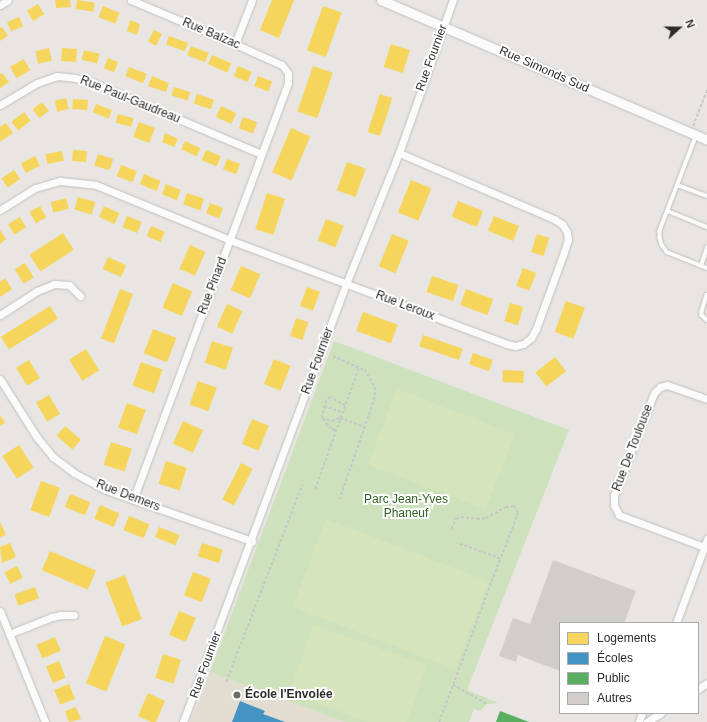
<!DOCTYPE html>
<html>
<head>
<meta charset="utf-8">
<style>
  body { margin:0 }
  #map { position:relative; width:707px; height:722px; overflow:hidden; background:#e8e5e2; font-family:Arial,sans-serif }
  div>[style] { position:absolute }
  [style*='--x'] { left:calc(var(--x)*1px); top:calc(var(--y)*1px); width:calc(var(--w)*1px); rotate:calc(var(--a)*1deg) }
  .education>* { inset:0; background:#e2dcd1 }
  .green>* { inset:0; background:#cde1bd }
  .pitch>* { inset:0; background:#d6e4bb; transform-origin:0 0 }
  .homes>* { inset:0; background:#f6d55c; transform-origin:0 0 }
  .schools>* { inset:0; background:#4393c3 }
  .public>* { inset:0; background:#5aae61 }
  .building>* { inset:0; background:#d0cdcb }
  .path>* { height:1.5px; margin-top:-0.75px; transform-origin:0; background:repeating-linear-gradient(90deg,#c6c6c6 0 3px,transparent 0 5px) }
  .roads { filter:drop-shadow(0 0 1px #c1c0c0) drop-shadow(0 0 1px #c1c0c0) }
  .service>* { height:3.5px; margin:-1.75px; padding:0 1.75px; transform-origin:1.75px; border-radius:1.75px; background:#fcfbfb }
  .minor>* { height:7px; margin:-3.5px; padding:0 3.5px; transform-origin:3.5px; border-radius:3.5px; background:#fcfbfb }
  .tertiary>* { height:9px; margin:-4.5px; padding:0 4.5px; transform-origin:4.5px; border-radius:4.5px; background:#fcfbfb }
  .dots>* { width:11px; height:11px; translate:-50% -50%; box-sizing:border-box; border:2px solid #fff; border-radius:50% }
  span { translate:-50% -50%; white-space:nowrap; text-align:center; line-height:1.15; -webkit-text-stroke:4px #fff; paint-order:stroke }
  .street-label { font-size:12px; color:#2b2b2b }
  .park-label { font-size:12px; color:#306320 }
  .poi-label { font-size:12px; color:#2b2b2b; font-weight:700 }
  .left { translate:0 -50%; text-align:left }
  .legend { position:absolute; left:559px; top:622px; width:140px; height:92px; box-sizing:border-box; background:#fff; border:1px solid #aaa; margin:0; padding:5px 7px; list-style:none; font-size:12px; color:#2b2b2b }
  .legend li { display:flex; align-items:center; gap:8px; height:20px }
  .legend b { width:20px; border:1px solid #aaa }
  .north { position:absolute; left:659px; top:8px; width:40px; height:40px; -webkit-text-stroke:3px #fff; paint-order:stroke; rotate:69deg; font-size:11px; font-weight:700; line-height:16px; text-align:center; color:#2b2b2b }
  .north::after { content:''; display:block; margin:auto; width:14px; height:18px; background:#2b2b2b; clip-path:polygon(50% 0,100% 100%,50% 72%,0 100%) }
</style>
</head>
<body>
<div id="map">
  <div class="education">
    <div style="clip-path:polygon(210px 672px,346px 722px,190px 722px)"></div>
  </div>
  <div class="green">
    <div style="clip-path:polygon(334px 341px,569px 430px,467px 690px,498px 703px,487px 704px,480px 711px,474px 709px,469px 722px,345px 722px,210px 672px)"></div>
  </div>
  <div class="pitch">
    <div style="left:397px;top:389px;width:126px;height:81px;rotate:21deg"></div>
    <div style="left:326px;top:519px;width:174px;height:94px;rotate:21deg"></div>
    <div style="clip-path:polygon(313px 625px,427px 665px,407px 722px,369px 722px,289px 693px)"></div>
  </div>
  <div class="homes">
    <div style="clip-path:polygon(55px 0,70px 0,71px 7px,56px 8px)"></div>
    <div style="left:77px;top:0;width:18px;height:9px;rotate:9deg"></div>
    <div style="clip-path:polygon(272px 0,294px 0,279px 38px,260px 30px)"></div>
    <div style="left:38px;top:4px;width:12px;height:13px;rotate:59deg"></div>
    <div style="left:103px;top:6px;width:18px;height:12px;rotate:22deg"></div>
    <div style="left:323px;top:6px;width:20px;height:47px;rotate:20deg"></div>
    <div style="left:19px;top:17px;width:10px;height:13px;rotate:66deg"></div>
    <div style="clip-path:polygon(130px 20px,140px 24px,137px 35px,127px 31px)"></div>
    <div style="clip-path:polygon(2px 27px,8px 36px,0 41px,0 28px)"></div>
    <div style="left:154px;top:30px;width:9px;height:13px;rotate:27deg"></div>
    <div style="left:169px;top:36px;width:20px;height:9px;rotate:20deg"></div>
    <div style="left:391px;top:44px;width:20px;height:24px;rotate:18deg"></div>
    <div style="left:191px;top:46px;width:19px;height:10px;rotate:21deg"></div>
    <div style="left:49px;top:48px;width:13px;height:14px;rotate:77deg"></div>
    <div style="left:62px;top:48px;width:15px;height:13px;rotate:4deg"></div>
    <div style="left:84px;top:50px;width:16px;height:10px;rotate:14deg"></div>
    <div style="left:212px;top:55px;width:21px;height:10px;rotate:23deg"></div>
    <div style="left:108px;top:58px;width:11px;height:11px;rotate:22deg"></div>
    <div style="left:24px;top:59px;width:13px;height:16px;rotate:61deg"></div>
    <div style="left:238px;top:66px;width:15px;height:11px;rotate:23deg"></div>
    <div style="left:313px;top:66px;width:21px;height:48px;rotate:19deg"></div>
    <div style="left:129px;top:67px;width:19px;height:10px;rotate:21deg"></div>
    <div style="clip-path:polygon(2px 73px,9px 82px,0 88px,0 74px)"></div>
    <div style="clip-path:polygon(152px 76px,169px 83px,166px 92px,148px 86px)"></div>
    <div style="left:258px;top:76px;width:15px;height:11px;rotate:20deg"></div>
    <div style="left:174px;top:87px;width:17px;height:9px;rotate:17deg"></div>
    <div style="left:197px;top:94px;width:18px;height:10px;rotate:19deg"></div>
    <div style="left:380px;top:94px;width:13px;height:40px;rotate:18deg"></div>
    <div style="left:66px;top:98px;width:11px;height:12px;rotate:75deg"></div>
    <div style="left:73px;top:99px;width:15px;height:10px;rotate:4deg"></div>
    <div style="left:42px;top:102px;width:11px;height:12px;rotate:52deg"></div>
    <div style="left:96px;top:104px;width:17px;height:9px;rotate:21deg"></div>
    <div style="left:221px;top:106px;width:17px;height:12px;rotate:25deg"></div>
    <div style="left:24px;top:112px;width:11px;height:16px;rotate:52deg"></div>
    <div style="left:118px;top:114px;width:16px;height:9px;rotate:15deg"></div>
    <div style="left:243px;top:117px;width:15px;height:12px;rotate:20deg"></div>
    <div style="left:139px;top:122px;width:17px;height:16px;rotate:21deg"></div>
    <div style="clip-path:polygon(6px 123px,13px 133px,0 142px,0 127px)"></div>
    <div style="left:291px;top:128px;width:21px;height:48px;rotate:23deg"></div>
    <div style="clip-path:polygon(165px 133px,178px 139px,174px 147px,162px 142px)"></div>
    <div style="left:185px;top:141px;width:17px;height:9px;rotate:25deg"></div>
    <div style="left:73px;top:150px;width:14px;height:11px;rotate:4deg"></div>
    <div style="left:206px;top:150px;width:16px;height:11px;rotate:22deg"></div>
    <div style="left:62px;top:151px;width:10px;height:17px;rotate:79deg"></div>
    <div style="left:98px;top:154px;width:16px;height:12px;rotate:18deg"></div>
    <div style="left:35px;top:156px;width:11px;height:16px;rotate:63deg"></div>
    <div style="left:227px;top:159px;width:14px;height:11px;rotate:21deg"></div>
    <div style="left:347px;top:162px;width:20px;height:30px;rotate:20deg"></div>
    <div style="left:121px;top:165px;width:17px;height:12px;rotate:21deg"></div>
    <div style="left:14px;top:170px;width:11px;height:15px;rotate:56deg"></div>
    <div style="left:144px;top:174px;width:18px;height:11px;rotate:22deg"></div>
    <div style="left:411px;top:180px;width:22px;height:35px;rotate:22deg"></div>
    <div style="left:166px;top:184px;width:16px;height:11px;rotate:22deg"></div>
    <div style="left:187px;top:193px;width:18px;height:12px;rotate:19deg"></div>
    <div style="left:267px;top:193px;width:19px;height:38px;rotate:18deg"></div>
    <div style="left:78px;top:197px;width:18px;height:13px;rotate:16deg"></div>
    <div style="left:66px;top:198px;width:11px;height:16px;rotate:75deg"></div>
    <div style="left:458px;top:201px;width:27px;height:17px;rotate:22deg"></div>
    <div style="left:210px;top:203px;width:14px;height:11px;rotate:21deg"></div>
    <div style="left:40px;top:206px;width:13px;height:12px;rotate:61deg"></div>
    <div style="left:104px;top:206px;width:17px;height:12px;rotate:25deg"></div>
    <div style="left:127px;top:216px;width:16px;height:12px;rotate:22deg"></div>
    <div style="left:494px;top:216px;width:27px;height:16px;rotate:22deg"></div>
    <div style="left:20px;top:217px;width:12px;height:14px;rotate:59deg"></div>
    <div style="left:326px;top:219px;width:19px;height:23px;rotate:21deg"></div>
    <div style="left:151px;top:226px;width:15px;height:11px;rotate:23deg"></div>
    <div style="clip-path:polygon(0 230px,6px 239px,0 244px)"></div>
    <div style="left:63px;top:233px;width:20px;height:40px;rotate:57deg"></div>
    <div style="left:392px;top:234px;width:18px;height:35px;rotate:22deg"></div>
    <div style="left:537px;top:234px;width:13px;height:19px;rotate:18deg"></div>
    <div style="left:190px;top:245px;width:17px;height:26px;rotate:24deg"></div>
    <div style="left:108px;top:257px;width:20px;height:13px;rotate:24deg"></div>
    <div style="left:25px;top:263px;width:17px;height:12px;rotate:59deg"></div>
    <div style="left:241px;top:266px;width:21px;height:26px;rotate:23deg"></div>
    <div style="left:523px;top:268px;width:14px;height:19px;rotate:21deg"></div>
    <div style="left:432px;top:276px;width:28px;height:17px;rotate:19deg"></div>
    <div style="clip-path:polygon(5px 278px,12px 289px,0 297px,0 282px)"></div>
    <div style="left:173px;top:283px;width:21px;height:27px;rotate:23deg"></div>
    <div style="left:307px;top:287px;width:14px;height:20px;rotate:21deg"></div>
    <div style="left:120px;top:289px;width:14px;height:53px;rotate:21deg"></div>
    <div style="left:466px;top:289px;width:29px;height:17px;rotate:20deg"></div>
    <div style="left:566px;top:301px;width:20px;height:33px;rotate:20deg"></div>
    <div style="left:510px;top:303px;width:14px;height:19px;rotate:17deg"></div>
    <div style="left:227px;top:304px;width:17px;height:25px;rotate:24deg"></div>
    <div style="left:50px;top:306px;width:15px;height:58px;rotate:58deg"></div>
    <div style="left:363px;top:312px;width:37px;height:20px;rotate:20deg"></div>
    <div style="left:296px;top:318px;width:13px;height:19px;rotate:18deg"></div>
    <div style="left:153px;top:329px;width:25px;height:26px;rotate:21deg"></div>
    <div style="left:423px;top:335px;width:42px;height:12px;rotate:19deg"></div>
    <div style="left:212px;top:341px;width:22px;height:23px;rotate:18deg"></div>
    <div style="left:86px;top:349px;width:25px;height:20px;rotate:58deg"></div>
    <div style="left:473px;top:353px;width:21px;height:12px;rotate:19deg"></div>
    <div style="left:555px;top:357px;width:18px;height:25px;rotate:52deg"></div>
    <div style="left:274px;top:359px;width:18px;height:27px;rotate:22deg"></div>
    <div style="left:29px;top:360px;width:21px;height:15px;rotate:59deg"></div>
    <div style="left:141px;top:362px;width:23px;height:25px;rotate:20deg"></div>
    <div style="left:503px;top:370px;width:21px;height:12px;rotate:3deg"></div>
    <div style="left:198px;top:381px;width:20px;height:25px;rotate:20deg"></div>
    <div style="left:49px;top:395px;width:22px;height:15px;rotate:60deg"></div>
    <div style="left:127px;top:403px;width:20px;height:26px;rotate:20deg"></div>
    <div style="clip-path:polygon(0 415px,5px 423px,0 426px)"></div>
    <div style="left:252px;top:419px;width:18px;height:27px;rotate:22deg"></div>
    <div style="left:183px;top:421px;width:22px;height:25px;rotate:24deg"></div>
    <div style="left:65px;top:426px;width:21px;height:13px;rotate:41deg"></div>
    <div style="left:111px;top:442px;width:22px;height:24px;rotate:18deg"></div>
    <div style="left:19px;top:445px;width:27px;height:20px;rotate:57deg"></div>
    <div style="left:166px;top:461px;width:22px;height:24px;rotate:18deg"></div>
    <div style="left:241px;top:463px;width:13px;height:41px;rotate:27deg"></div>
    <div style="left:41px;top:481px;width:20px;height:31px;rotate:20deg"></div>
    <div style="left:70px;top:494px;width:22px;height:14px;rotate:22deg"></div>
    <div style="left:100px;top:505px;width:21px;height:15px;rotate:23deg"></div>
    <div style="left:129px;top:516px;width:22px;height:15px;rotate:22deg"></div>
    <div style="clip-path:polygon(0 522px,6px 535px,0 537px)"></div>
    <div style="left:159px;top:527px;width:22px;height:11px;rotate:21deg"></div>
    <div style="clip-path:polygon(10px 543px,16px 557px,2px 563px,0 547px)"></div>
    <div style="left:202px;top:543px;width:22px;height:14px;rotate:18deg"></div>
    <div style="left:50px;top:551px;width:50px;height:21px;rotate:23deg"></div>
    <div style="left:17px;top:566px;width:13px;height:14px;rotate:63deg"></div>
    <div style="left:193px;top:572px;width:19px;height:25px;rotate:21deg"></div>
    <div style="left:125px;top:575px;width:47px;height:21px;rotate:69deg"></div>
    <div style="left:35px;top:587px;width:12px;height:22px;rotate:70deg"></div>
    <div style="left:179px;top:611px;width:18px;height:26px;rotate:22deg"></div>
    <div style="left:105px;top:636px;width:22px;height:51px;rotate:22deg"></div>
    <div style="left:55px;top:637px;width:15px;height:20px;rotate:67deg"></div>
    <div style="left:163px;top:654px;width:19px;height:25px;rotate:18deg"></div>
    <div style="left:59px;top:661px;width:18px;height:14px;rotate:68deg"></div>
    <div style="left:69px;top:684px;width:16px;height:16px;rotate:68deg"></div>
    <div style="clip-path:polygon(148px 693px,165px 701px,156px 722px,151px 722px,138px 716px)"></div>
    <div style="clip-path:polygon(76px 707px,81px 719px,69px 722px,65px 711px)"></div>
  </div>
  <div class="schools">
    <div style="clip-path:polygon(240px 701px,265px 711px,263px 714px,285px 722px,232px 722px)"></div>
  </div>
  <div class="public">
    <div style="clip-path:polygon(500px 711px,529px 722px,496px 722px)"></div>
  </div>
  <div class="building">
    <div style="clip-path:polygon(553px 560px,636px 591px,624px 623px,560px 623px,560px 671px,518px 655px,516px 662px,499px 656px,513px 618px,530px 624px)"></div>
  </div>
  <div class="path">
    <div style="--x:693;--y:126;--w:39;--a:-69"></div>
    <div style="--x:333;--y:356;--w:35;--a:24"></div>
    <div style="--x:365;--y:370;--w:20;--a:60"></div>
    <div style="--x:375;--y:387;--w:11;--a:90"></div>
    <div style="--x:375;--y:398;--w:107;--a:109.1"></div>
    <div style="--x:324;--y:406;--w:18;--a:19"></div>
    <div style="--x:345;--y:406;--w:17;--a:-149"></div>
    <div style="--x:330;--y:397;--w:6;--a:135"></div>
    <div style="--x:326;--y:401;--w:17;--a:103"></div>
    <div style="--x:322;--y:418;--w:10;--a:17"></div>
    <div style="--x:332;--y:421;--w:9;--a:-21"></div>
    <div style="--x:340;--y:418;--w:27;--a:20"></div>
    <div style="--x:323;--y:419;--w:13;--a:48"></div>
    <div style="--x:332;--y:429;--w:4;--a:14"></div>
    <div style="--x:315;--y:489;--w:130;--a:-70.2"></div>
    <div style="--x:451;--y:529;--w:11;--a:-63"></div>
    <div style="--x:456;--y:519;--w:5;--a:-22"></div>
    <div style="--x:461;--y:517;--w:16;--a:7"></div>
    <div style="--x:477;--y:519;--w:9;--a:-6"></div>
    <div style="--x:486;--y:518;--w:23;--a:-29"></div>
    <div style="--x:506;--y:507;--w:8;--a:-7"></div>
    <div style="--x:514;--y:506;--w:8;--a:60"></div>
    <div style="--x:518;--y:513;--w:4;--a:104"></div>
    <div style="--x:517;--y:517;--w:45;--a:110.9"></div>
    <div style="--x:226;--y:682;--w:211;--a:-68.9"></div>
    <div style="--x:453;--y:685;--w:39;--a:29"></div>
    <div style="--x:439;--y:722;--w:174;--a:-69.5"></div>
    <div style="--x:500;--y:559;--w:46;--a:-159.6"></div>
  </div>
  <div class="roads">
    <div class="service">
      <div style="--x:696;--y:137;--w:101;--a:111"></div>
      <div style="--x:660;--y:231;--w:7;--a:90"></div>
      <div style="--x:660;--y:238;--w:7;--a:74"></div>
      <div style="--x:662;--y:245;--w:9;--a:54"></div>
      <div style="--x:667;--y:252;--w:43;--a:21.8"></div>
      <div style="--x:677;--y:185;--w:32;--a:20"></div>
      <div style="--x:668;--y:211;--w:42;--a:22.3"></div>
      <div style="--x:701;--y:266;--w:19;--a:-72"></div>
      <div style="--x:707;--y:295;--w:17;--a:107"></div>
      <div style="--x:702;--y:311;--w:4;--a:90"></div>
      <div style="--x:702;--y:315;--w:7;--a:45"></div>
    </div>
    <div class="minor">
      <div style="--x:131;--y:0;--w:113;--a:22.9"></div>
      <div style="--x:235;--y:44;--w:51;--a:24.1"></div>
      <div style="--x:282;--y:65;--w:10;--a:53"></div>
      <div style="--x:288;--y:73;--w:10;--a:90"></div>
      <div style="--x:288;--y:83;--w:444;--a:110.4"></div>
      <div style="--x:0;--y:5;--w:9;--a:-32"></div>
      <div style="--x:235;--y:44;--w:47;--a:-68.9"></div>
      <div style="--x:0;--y:105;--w:43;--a:-30.7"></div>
      <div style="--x:37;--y:83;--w:21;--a:-19"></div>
      <div style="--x:57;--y:76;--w:18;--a:6"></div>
      <div style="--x:75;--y:78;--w:20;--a:15"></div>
      <div style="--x:94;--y:83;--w:181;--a:23"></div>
      <div style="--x:0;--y:210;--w:41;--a:-32.2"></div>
      <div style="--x:35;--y:188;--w:26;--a:-16"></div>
      <div style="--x:60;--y:181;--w:36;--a:6"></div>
      <div style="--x:96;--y:185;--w:145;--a:22.3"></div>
      <div style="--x:230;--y:240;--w:296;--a:20.6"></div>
      <div style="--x:507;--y:344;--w:8;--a:14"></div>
      <div style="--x:515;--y:346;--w:8;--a:-14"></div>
      <div style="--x:523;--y:344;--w:10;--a:-37"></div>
      <div style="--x:531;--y:338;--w:10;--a:-61"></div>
      <div style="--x:536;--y:329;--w:82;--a:-70"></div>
      <div style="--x:564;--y:252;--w:13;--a:-72"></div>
      <div style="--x:568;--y:240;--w:8;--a:-97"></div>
      <div style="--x:567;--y:232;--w:9;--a:-122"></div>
      <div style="--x:562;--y:224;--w:9;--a:-148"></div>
      <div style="--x:554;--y:219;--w:168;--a:-156.9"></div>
      <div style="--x:0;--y:315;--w:44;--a:-33"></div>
      <div style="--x:37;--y:291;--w:18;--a:-22"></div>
      <div style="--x:54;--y:284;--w:15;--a:4"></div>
      <div style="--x:69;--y:285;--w:16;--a:45"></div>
      <div style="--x:0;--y:379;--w:67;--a:57.7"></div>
      <div style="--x:36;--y:436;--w:27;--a:51"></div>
      <div style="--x:53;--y:457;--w:26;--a:37"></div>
      <div style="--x:74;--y:473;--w:36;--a:28"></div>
      <div style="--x:106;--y:490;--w:155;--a:19.3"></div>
      <div style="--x:707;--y:399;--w:42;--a:-160.7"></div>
      <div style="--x:667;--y:385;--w:7;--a:164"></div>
      <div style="--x:660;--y:387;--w:8;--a:135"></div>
      <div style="--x:654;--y:393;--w:110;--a:111.4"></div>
      <div style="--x:614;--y:495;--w:10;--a:90"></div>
      <div style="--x:614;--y:505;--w:11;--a:63"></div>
      <div style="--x:619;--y:515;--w:94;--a:20.6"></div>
      <div style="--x:0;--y:611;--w:120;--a:67.9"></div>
      <div style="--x:676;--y:623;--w:90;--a:-69.7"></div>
      <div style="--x:9;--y:634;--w:46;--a:-21.6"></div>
      <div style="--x:52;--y:617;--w:9;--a:-13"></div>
      <div style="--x:61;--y:615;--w:13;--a:0"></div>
      <div style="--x:698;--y:689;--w:11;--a:-34"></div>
      <div style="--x:183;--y:722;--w:467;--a:-69.6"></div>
      <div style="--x:346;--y:284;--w:141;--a:-68"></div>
      <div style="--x:399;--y:153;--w:162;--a:-70.6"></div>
      <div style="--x:639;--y:722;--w:9;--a:-72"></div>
      <div style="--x:647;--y:722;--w:17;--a:-33"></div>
    </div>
    <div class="tertiary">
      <div style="--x:381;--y:0;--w:355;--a:23.2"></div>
    </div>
  </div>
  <div class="dots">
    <div style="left:237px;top:695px;background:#6d6c6b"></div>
  </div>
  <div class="street-label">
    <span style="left:211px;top:34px;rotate:23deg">Rue Balzac</span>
    <span style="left:432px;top:58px;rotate:-70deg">Rue Fournier</span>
    <span style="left:544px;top:70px;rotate:24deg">Rue Simonds Sud</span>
    <span style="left:130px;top:100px;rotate:22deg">Rue Paul-Gaudreau</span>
    <span style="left:213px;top:286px;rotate:-69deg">Rue Pinard</span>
    <span style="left:405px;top:306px;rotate:21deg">Rue Leroux</span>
    <span style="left:318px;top:361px;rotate:-70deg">Rue Fournier</span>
    <span style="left:633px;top:448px;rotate:-69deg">Rue De Toulouse</span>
    <span style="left:128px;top:496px;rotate:21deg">Rue Demers</span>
    <span style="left:206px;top:665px;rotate:-70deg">Rue Fournier</span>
  </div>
  <div class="park-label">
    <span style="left:406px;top:507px">Parc Jean-Yves<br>Phaneuf</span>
  </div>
  <div class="poi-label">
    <span class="left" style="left:245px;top:695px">École l'Envolée</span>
  </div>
  <ul class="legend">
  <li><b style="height:11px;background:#f6d55c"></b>Logements</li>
  <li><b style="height:11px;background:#4393c3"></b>Écoles</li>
  <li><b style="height:11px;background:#5aae61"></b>Public</li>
  <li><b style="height:11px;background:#d0cdcb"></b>Autres</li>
  </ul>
  <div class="north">N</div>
</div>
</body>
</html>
